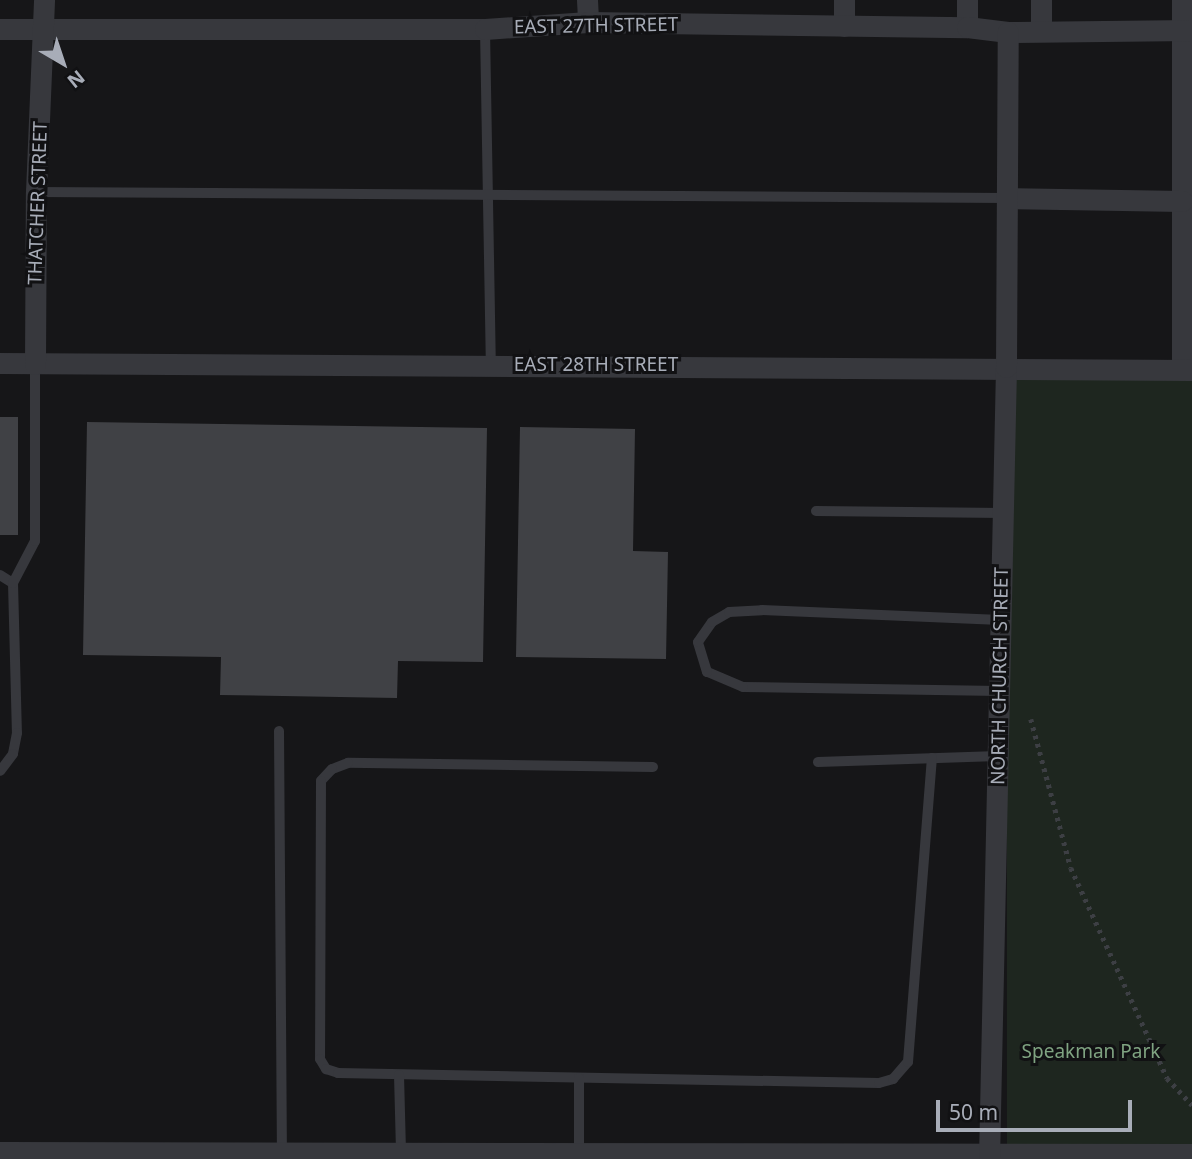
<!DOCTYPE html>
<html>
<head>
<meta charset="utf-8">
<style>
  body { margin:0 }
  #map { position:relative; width:1192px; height:1159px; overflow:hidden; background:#161618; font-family:"Noto Sans",sans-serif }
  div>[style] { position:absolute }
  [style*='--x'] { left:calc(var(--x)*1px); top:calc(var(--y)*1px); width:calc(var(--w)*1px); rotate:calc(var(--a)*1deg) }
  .green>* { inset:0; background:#1e261f; transform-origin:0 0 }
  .building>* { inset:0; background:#404145; transform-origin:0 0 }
  .path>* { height:4.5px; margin-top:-2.25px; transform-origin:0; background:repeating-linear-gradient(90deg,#3d3f44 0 3.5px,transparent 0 8.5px) }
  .service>* { height:10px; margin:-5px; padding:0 5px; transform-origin:5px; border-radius:5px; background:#37383d }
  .minor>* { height:21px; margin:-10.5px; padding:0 10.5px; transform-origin:10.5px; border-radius:10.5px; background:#37383d }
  span { translate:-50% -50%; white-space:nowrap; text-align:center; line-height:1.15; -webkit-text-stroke:6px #111113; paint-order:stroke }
  .street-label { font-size:19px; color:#a8adb8 }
  .park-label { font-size:19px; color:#7fa381 }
  .north { position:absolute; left:28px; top:28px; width:70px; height:70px; -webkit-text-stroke:5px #111113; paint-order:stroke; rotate:141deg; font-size:19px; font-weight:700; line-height:28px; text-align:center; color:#a8adb8 }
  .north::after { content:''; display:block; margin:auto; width:24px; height:32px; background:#a8adb8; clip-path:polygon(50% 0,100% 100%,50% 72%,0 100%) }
  .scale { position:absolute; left:936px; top:1100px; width:196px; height:32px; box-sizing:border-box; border:4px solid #a8adb8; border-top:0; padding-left:9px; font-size:21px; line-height:24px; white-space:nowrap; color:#a8adb8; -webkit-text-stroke:5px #111113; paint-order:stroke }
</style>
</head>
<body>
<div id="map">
  <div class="green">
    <div style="left:1007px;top:367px;width:185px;height:786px"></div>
  </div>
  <div class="building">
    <div style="left:0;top:417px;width:18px;height:118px"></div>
    <div style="clip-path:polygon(87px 422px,487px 428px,483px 662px,398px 661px,397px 698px,220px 695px,221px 657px,83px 655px)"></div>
    <div style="clip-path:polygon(520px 427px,635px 429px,633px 551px,668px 552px,666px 659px,516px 657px)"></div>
  </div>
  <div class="path">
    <div style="--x:1031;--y:719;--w:154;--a:75"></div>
    <div style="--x:1071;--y:868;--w:231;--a:65.4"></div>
    <div style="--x:1167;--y:1078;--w:37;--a:47"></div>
  </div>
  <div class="service">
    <div style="--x:485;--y:29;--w:336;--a:89"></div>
    <div style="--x:36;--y:192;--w:971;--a:0.35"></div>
    <div style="--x:816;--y:511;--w:187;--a:0.6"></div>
    <div style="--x:0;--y:575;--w:15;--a:32"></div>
    <div style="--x:13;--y:583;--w:150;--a:88.5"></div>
    <div style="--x:17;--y:733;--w:21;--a:101"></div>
    <div style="--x:13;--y:754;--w:21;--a:127"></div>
    <div style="--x:13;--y:583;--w:47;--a:-62.4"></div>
    <div style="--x:35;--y:541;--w:177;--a:-90"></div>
    <div style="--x:999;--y:691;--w:256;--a:-179.1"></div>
    <div style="--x:743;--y:687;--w:39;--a:-157"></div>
    <div style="--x:707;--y:672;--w:31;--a:-107"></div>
    <div style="--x:698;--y:642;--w:24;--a:-55"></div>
    <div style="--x:712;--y:622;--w:20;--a:-30"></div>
    <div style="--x:729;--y:612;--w:33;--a:-3"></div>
    <div style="--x:762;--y:610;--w:239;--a:2.4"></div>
    <div style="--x:279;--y:731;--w:421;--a:89.6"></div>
    <div style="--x:818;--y:762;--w:180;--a:-1.9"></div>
    <div style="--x:653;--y:767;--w:305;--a:-179.2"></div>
    <div style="--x:348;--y:763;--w:17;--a:159"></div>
    <div style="--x:332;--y:769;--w:16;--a:133"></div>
    <div style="--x:321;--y:781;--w:278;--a:90.2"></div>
    <div style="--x:320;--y:1059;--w:12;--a:59"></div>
    <div style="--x:326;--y:1069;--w:13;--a:18"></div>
    <div style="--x:338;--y:1073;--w:541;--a:1.06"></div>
    <div style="--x:879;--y:1083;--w:15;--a:-16"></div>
    <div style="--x:893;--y:1079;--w:23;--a:-49"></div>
    <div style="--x:908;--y:1062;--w:305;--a:-85.5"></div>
    <div style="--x:399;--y:1075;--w:77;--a:88.5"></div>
    <div style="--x:579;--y:1152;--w:74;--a:-90"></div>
  </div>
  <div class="minor">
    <div style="--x:587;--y:0;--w:22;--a:87"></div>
    <div style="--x:844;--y:0;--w:26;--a:90"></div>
    <div style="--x:967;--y:0;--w:27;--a:90"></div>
    <div style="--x:1041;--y:0;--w:31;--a:90"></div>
    <div style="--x:1182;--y:0;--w:370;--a:90"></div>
    <div style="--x:0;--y:29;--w:485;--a:0"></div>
    <div style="--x:485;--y:29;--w:103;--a:-3.9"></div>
    <div style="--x:588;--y:22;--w:379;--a:0.8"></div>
    <div style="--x:967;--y:27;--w:41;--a:7"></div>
    <div style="--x:1008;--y:32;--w:184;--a:-0.6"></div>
    <div style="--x:1007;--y:198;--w:175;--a:1"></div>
    <div style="--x:0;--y:363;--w:1192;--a:0.34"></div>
    <div style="--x:35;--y:364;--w:172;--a:-89.7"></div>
    <div style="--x:36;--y:192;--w:192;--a:-87.6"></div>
    <div style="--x:0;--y:1152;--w:1192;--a:0.1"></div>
    <div style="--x:989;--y:1159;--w:792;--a:-88.77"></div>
    <div style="--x:1006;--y:367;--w:335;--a:-89.7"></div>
  </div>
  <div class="street-label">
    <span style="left:596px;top:26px;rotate:-1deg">EAST 27TH STREET</span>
    <span style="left:38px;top:203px;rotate:-88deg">THATCHER STREET</span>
    <span style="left:596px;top:365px">EAST 28TH STREET</span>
    <span style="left:1000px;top:676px;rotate:-89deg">NORTH CHURCH STREET</span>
  </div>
  <div class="park-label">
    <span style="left:1091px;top:1052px">Speakman Park</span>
  </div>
  <div class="north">N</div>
  <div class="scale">50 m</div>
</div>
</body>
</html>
